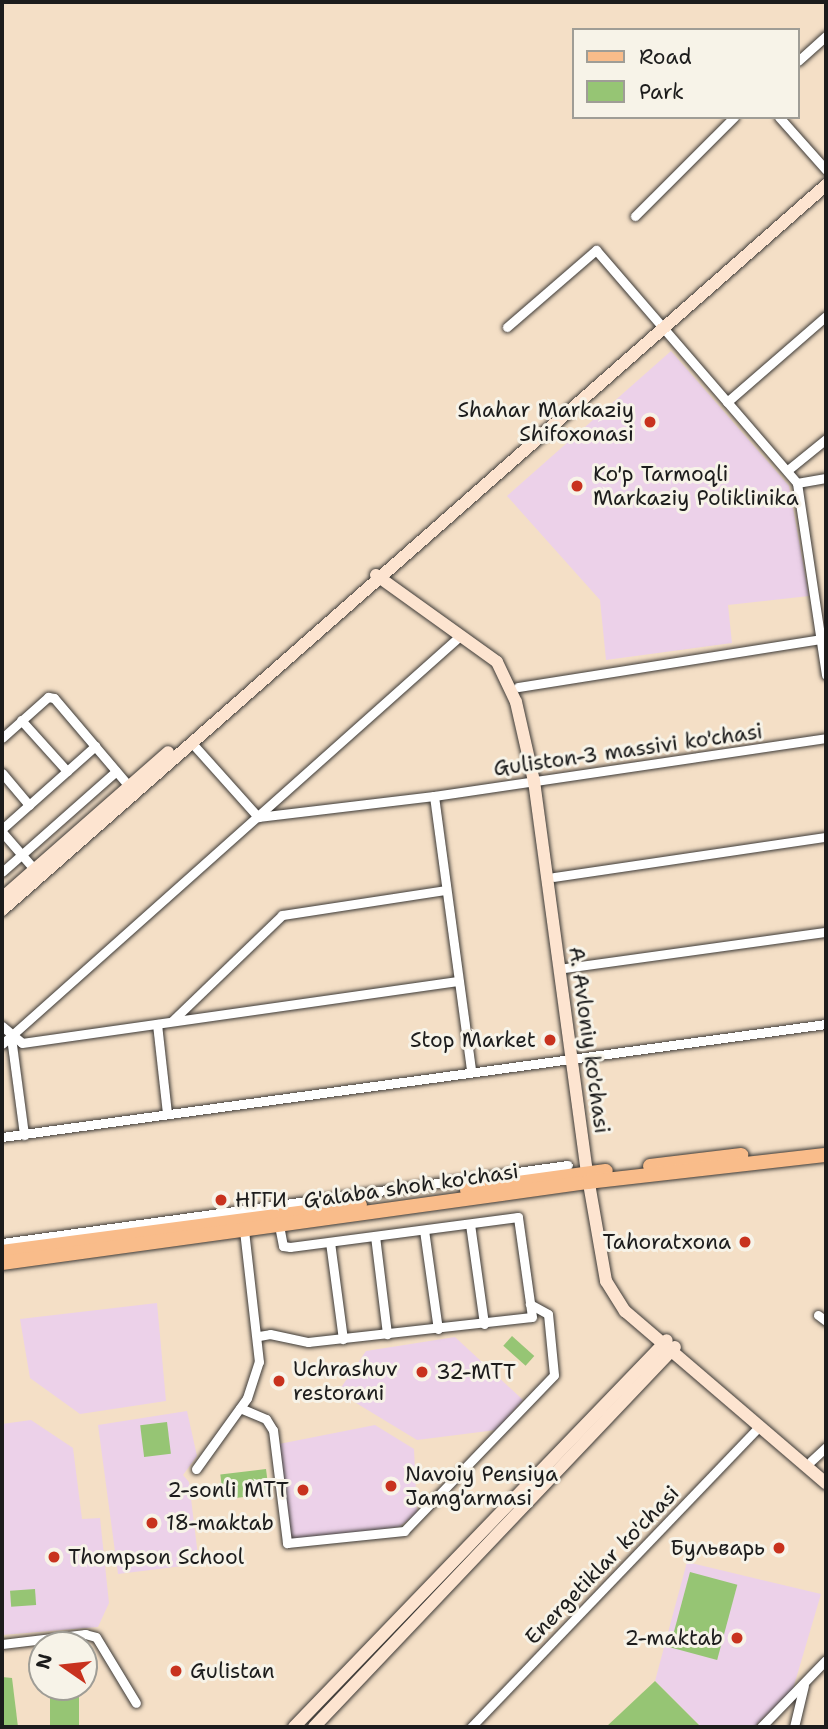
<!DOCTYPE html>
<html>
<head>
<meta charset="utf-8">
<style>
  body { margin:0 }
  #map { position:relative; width:828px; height:1729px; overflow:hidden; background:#f4dfc6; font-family:"Shantell Sans",sans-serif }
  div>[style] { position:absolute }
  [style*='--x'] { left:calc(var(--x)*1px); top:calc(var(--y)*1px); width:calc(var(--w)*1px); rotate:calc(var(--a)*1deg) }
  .built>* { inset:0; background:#ecd1e9 }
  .green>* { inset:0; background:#96c574; transform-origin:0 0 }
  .roads { filter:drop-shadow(0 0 2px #3c3936) drop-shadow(0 0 2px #3c3936) }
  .street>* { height:9px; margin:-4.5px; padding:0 4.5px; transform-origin:4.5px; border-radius:4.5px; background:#fff }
  .secondary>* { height:12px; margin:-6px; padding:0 6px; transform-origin:6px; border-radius:6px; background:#fde4d0 }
  .primary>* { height:14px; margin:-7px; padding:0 7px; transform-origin:7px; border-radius:7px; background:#f9bc8a }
  .dots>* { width:19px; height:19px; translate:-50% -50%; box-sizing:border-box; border:4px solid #f7f3e8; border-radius:50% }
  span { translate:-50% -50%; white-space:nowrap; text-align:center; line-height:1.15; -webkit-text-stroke:6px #f7f3e8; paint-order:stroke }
  .poi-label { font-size:21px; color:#1c1c1c }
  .right { translate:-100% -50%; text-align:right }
  .left { translate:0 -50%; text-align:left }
  .street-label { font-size:21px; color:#1c1c1c }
  .frame { position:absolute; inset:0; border:4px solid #1c1c1c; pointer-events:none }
  .legend { position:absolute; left:572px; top:28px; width:228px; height:91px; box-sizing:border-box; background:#f7f3e8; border:2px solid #9f9d96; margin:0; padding:9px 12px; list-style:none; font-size:21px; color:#1c1c1c }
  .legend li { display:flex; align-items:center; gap:14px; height:35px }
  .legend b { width:35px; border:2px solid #9f9d96 }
  .north { position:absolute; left:28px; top:1631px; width:70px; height:70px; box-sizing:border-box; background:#f7f3e8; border:2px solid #9f9d96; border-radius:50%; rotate:284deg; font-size:19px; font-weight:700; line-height:28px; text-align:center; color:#1c1c1c }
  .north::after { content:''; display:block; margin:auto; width:24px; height:32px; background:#c8321e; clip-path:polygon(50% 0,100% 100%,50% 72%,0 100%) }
</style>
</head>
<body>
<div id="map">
  <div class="built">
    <div style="clip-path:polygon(671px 351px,789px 486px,809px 596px,728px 605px,732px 643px,606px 660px,600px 600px,507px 496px)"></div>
    <div style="clip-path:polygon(157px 1303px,166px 1401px,80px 1414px,30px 1378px,20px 1319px)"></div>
    <div style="clip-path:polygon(455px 1337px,523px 1400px,496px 1430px,417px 1440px,338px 1392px,366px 1351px)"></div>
    <div style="clip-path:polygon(187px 1411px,197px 1456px,183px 1475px,189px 1482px,199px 1564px,118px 1574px,98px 1425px)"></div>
    <div style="clip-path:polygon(31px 1420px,73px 1448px,82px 1519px,100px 1518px,109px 1603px,98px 1627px,2px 1635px,2px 1424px)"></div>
    <div style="clip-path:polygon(375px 1425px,414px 1449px,417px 1513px,399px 1527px,292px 1540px,279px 1444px)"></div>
    <div style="clip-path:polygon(687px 1562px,821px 1594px,793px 1689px,754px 1727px,701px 1727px,655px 1681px)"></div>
  </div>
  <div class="green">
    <div style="left:512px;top:1336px;width:30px;height:13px;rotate:42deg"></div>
    <div style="left:167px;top:1422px;width:32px;height:27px;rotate:83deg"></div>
    <div style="left:266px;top:1469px;width:25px;height:46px;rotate:83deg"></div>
    <div style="left:690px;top:1572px;width:49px;height:78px;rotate:15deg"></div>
    <div style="left:35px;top:1589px;width:16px;height:25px;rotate:86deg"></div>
    <div style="clip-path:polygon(2px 1677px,12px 1678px,18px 1727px,2px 1727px)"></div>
    <div style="clip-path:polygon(655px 1681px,701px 1727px,606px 1727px)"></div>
    <div style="left:50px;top:1687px;width:29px;height:40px"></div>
  </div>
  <div class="roads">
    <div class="street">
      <div style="--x:798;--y:61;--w:38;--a:-42"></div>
      <div style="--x:779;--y:117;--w:71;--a:48.4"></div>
      <div style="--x:635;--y:216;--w:140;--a:-45"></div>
      <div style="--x:507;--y:327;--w:118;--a:-40.9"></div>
      <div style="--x:596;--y:250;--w:308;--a:49.2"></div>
      <div style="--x:797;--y:483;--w:194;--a:81.4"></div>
      <div style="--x:727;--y:402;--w:131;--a:-41"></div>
      <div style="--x:789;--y:469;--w:48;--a:-39"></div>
      <div style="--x:797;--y:483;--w:29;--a:-10"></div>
      <div style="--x:518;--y:687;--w:308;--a:-9"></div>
      <div style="--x:21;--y:720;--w:69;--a:48"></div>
      <div style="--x:2;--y:738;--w:62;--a:-41.7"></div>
      <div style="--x:48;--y:697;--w:6;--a:9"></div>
      <div style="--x:54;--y:698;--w:116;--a:49.6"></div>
      <div style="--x:191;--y:742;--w:101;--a:48.2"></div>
      <div style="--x:258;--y:817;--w:177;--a:-6.8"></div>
      <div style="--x:434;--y:796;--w:396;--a:-8.4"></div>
      <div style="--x:2;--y:773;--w:42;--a:49.8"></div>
      <div style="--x:434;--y:796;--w:277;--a:82.3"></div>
      <div style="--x:2;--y:829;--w:125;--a:-41.7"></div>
      <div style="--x:2;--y:832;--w:49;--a:49.1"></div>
      <div style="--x:2;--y:872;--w:152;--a:-41.5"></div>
      <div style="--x:554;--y:877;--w:275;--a:-8.4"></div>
      <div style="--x:565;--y:968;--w:263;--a:-7.9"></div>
      <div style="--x:173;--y:1020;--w:151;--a:-43.9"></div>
      <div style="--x:282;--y:915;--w:165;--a:-8.7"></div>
      <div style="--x:157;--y:1024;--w:90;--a:83.6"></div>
      <div style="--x:2;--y:1026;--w:26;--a:40"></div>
      <div style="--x:22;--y:1043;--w:440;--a:-8.1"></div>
      <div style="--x:11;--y:1037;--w:99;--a:82.4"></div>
      <div style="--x:2;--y:1044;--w:615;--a:-41.7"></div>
      <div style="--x:2;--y:1137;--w:832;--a:-7.81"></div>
      <div style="--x:470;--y:1224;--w:101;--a:82"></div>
      <div style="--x:424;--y:1230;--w:100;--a:82"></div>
      <div style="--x:375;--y:1236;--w:99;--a:83"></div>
      <div style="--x:330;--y:1242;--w:98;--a:82.4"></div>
      <div style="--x:2;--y:1243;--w:571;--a:-7.85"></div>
      <div style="--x:818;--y:1315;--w:10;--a:37"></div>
      <div style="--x:259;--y:1336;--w:11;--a:-10"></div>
      <div style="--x:270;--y:1334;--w:39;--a:12"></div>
      <div style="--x:308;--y:1342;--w:225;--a:-6.4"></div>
      <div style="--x:532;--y:1317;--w:101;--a:-98"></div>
      <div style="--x:518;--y:1217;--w:230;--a:172.5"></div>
      <div style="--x:290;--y:1247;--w:7;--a:-172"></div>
      <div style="--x:283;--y:1246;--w:20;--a:-101"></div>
      <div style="--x:240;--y:1408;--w:28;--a:23"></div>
      <div style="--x:266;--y:1419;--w:13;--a:58"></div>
      <div style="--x:273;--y:1430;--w:114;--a:82.9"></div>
      <div style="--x:287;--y:1543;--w:118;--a:-5.9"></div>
      <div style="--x:404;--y:1531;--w:216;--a:-46.1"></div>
      <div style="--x:554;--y:1375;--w:61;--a:-95.6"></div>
      <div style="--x:548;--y:1314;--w:21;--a:-151"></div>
      <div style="--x:811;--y:1461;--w:21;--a:-43"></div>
      <div style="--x:196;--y:1469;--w:87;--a:-54.3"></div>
      <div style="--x:247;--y:1398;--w:38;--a:-72"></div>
      <div style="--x:259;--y:1362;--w:133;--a:-96.5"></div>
      <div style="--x:2;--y:1644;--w:84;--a:-6.9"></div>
      <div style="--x:85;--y:1634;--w:11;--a:15"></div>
      <div style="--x:96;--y:1637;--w:77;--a:58.8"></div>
      <div style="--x:471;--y:1727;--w:416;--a:-46.2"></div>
      <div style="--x:761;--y:1727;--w:93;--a:-45.9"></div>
      <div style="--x:794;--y:1727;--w:43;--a:-76.6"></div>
    </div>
    <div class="secondary">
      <div style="--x:376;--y:575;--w:149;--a:35.7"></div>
      <div style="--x:497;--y:662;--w:44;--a:64.6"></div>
      <div style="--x:516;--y:702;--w:81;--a:77.2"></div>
      <div style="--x:534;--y:781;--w:395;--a:82.3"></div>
      <div style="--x:587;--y:1172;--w:111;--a:80.1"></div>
      <div style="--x:606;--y:1281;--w:36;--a:58"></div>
      <div style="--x:625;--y:1311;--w:265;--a:40.6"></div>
      <div style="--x:2;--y:898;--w:221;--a:-41.3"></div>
      <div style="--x:2;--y:910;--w:1098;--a:-41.34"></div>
      <div style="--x:294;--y:1727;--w:537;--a:-46.06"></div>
      <div style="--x:314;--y:1727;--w:524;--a:-46.47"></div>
    </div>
    <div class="primary">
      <div style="--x:650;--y:1166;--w:92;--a:-6.9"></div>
      <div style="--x:467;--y:1190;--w:140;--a:-7.8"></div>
      <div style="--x:2;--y:1252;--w:361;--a:-7.5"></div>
      <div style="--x:2;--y:1263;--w:592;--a:-7.87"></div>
      <div style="--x:588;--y:1182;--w:240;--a:-6.5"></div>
    </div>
  </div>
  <div class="dots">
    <div style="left:650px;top:422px;background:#c8321e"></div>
    <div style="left:577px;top:486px;background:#c8321e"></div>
    <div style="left:550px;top:1040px;background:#c8321e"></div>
    <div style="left:221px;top:1200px;background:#c8321e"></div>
    <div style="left:745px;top:1242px;background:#c8321e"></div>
    <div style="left:422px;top:1372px;background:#c8321e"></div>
    <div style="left:279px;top:1381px;background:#c8321e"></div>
    <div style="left:391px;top:1486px;background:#c8321e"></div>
    <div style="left:303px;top:1490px;background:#c8321e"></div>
    <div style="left:152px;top:1523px;background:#c8321e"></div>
    <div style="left:779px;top:1548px;background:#c8321e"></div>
    <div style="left:54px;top:1557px;background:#c8321e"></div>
    <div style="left:737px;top:1638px;background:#c8321e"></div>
    <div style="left:176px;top:1671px;background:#c8321e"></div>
  </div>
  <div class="poi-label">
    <span class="right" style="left:634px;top:422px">Shahar Markaziy<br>Shifoxonasi</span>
    <span class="left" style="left:593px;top:486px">Ko'p Tarmoqli<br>Markaziy Poliklinika</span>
    <span class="right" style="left:536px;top:1040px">Stop Market</span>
    <span class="left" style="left:235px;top:1200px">НГГИ</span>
    <span class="right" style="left:731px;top:1242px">Tahoratxona</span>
    <span class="left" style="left:293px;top:1381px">Uchrashuv<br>restorani</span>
    <span class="left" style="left:436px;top:1372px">32-MTT</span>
    <span class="left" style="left:405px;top:1486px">Navoiy Pensiya<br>Jamg'armasi</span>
    <span class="right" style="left:289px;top:1490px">2-sonli MTT</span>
    <span class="left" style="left:166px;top:1523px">18-maktab</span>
    <span class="right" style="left:765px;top:1548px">Бульварь</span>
    <span class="left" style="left:68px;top:1557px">Thompson School</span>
    <span class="right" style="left:723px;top:1638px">2-maktab</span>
    <span class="left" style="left:190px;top:1671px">Gulistan</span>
  </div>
  <div class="street-label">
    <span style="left:628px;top:750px;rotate:-8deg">Guliston-3 massivi ko'chasi</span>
    <span style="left:589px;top:1040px;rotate:82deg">A. Avloniy ko'chasi</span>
    <span style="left:411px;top:1186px;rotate:-8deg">G'alaba shoh ko'chasi</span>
    <span style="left:602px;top:1565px;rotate:-46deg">Energetiklar ko'chasi</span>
  </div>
  <div class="frame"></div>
  <ul class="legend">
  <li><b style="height:9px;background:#f9bc8a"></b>Road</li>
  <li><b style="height:19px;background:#96c574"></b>Park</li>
  </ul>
  <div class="north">N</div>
</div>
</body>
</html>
